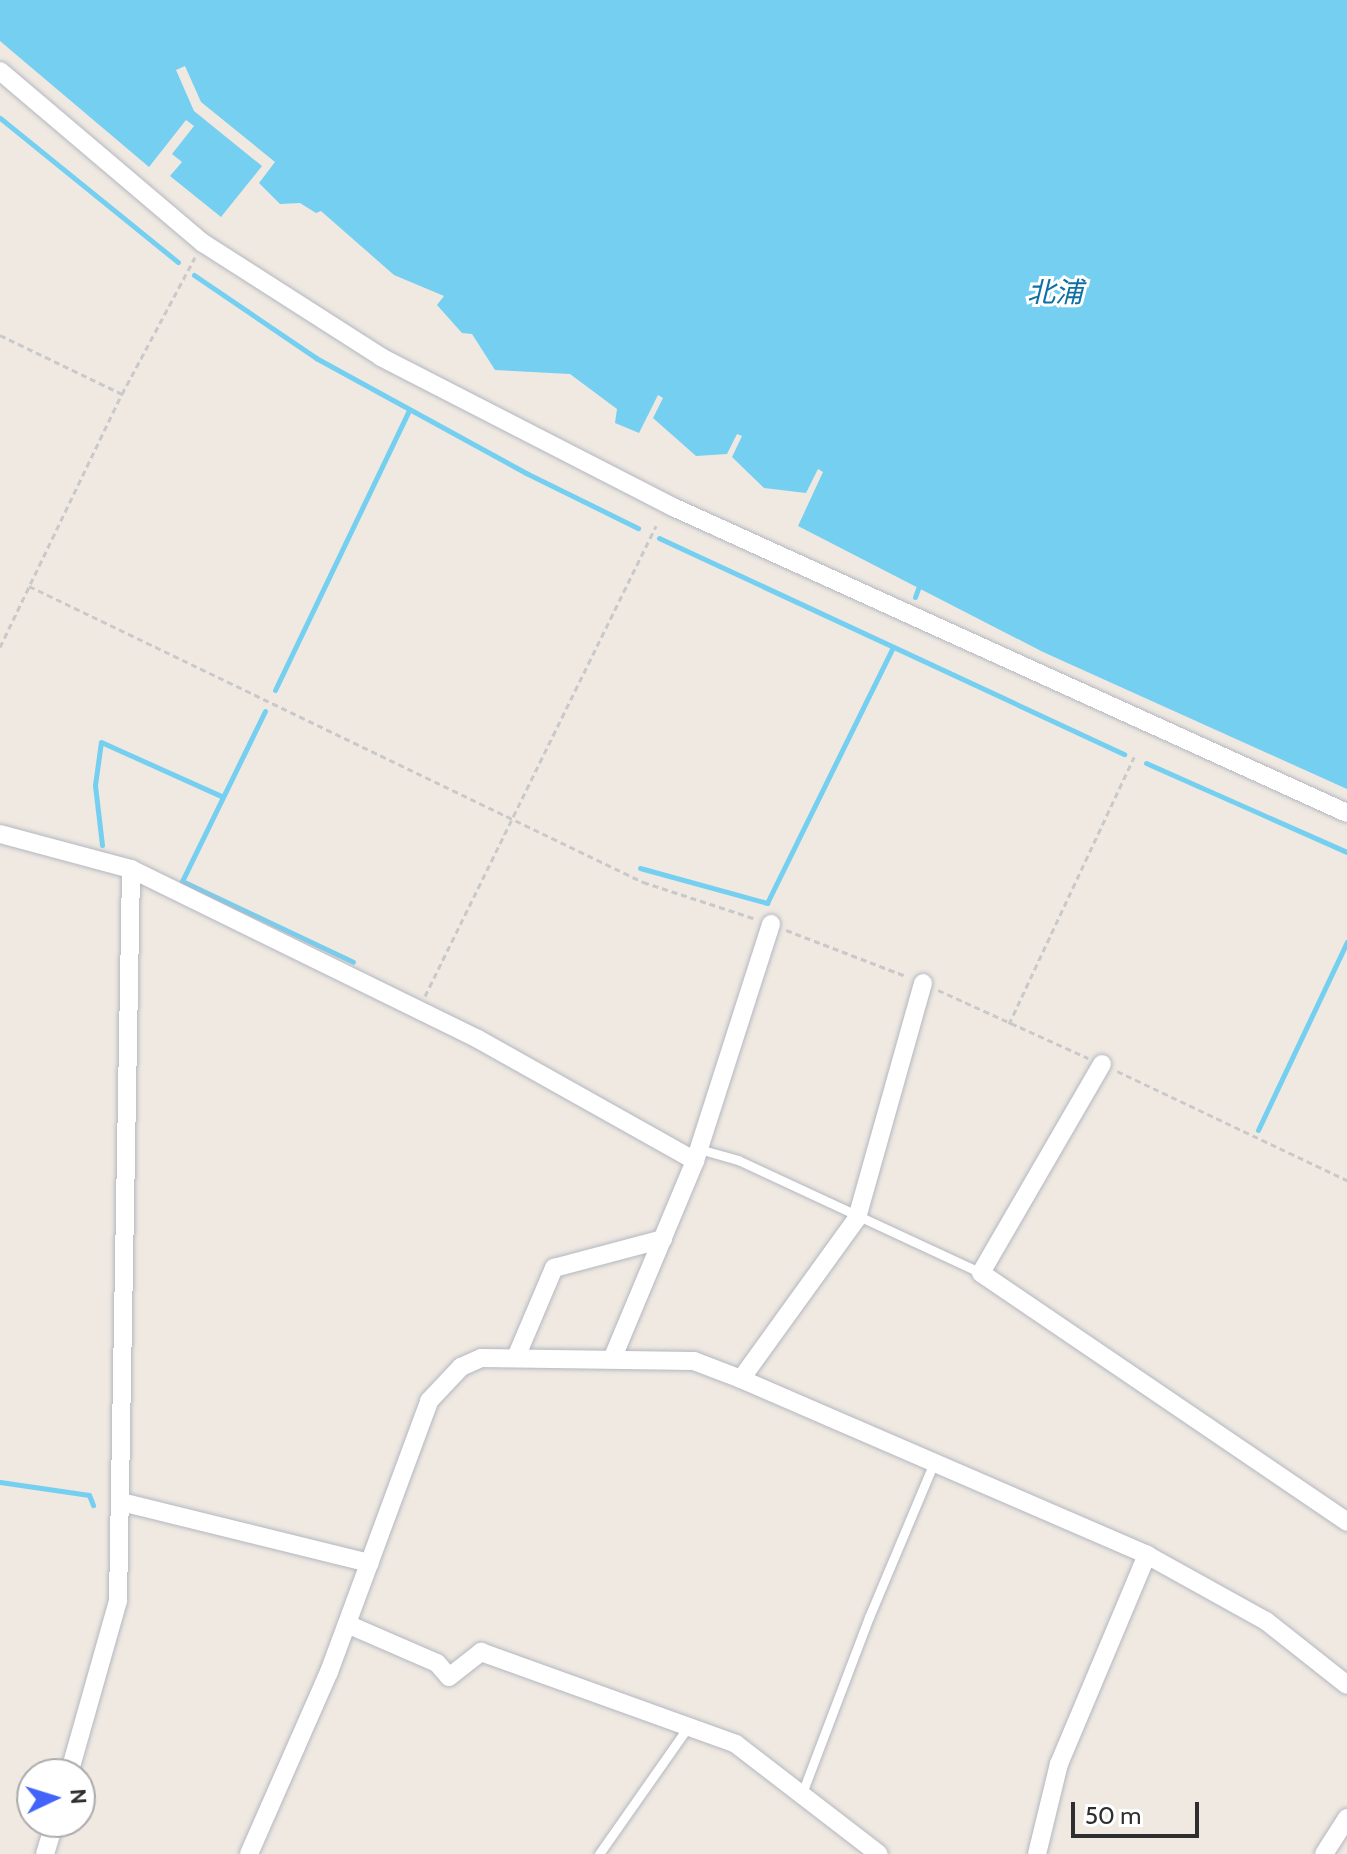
<!DOCTYPE html>
<html>
<head>
<meta charset="utf-8">
<style>
  body { margin:0 }
  #map { position:relative; width:1347px; height:1854px; overflow:hidden; background:#efe9e1; font-family:Cabin,"Noto Sans JP",sans-serif }
  div>[style] { position:absolute }
  [style*='--x'] { left:calc(var(--x)*1px); top:calc(var(--y)*1px); width:calc(var(--w)*1px); rotate:calc(var(--a)*1deg) }
  .water>* { inset:0; background:#75cff0 }
  .stream>* { height:5px; margin:-2.5px; padding:0 2.5px; transform-origin:2.5px; border-radius:2.5px; background:#75cff0 }
  .path>* { height:3px; margin-top:-1.5px; transform-origin:0; background:repeating-linear-gradient(90deg,#c9c9c9 0 6px,transparent 0 10px) }
  .roads { filter:drop-shadow(0 0 2px #b4b7c1) drop-shadow(0 0 2px #b4b7c1) }
  .service>* { height:9px; margin:-4.5px; padding:0 4.5px; transform-origin:4.5px; border-radius:4.5px; background:#fff }
  .minor>* { height:18px; margin:-9px; padding:0 9px; transform-origin:9px; border-radius:9px; background:#fff }
  span { translate:-50% -50%; white-space:nowrap; text-align:center; line-height:1.15; -webkit-text-stroke:6px #fff; paint-order:stroke }
  .water-label { font-size:28px; color:#0d6fa3; font-style:italic }
  .north { position:absolute; left:16px; top:1758px; width:80px; height:80px; box-sizing:border-box; background:#fff; border:2px solid #ababab; border-radius:50%; rotate:86deg; font-size:22px; font-weight:700; line-height:32px; text-align:center; color:#2e2e2e }
  .north::after { content:''; display:block; margin:auto; width:28px; height:36px; background:#4264fb; clip-path:polygon(50% 0,100% 100%,50% 72%,0 100%) }
  .scale { position:absolute; left:1071px; top:1802px; width:128px; height:36px; box-sizing:border-box; border:4px solid #2e2e2e; border-top:0; padding-left:10px; font-size:24px; line-height:28px; white-space:nowrap; color:#2e2e2e; -webkit-text-stroke:6px #fff; paint-order:stroke }
</style>
</head>
<body>
<div id="map">
  <div class="water">
    <div style="clip-path:polygon(0 0,1347px 0,1347px 789px,1043px 652px,798px 526px,823px 472px,818px 469px,806px 493px,764px 488px,732px 457px,742px 436px,737px 434px,727px 454px,696px 456px,653px 418px,663px 398px,658px 395px,639px 433px,615px 423px,617px 409px,570px 374px,495px 370px,472px 334px,462px 333px,437px 305px,444px 296px,394px 275px,321px 211px,316px 213px,300px 203px,280px 204px,259px 183px,275px 162px,201px 102px,185px 66px,176px 70px,194px 111px,262px 166px,221px 217px,170px 176px,182px 162px,172px 154px,194px 126px,186px 120px,149px 167px,0 41px)"></div>
  </div>
  <div class="stream">
    <div style="--x:0;--y:118;--w:229;--a:39"></div>
    <div style="--x:194;--y:275;--w:148;--a:34.2"></div>
    <div style="--x:316;--y:358;--w:239;--a:28.7"></div>
    <div style="--x:526;--y:473;--w:125;--a:26.2"></div>
    <div style="--x:659;--y:538;--w:513;--a:24.92"></div>
    <div style="--x:915;--y:597;--w:15;--a:-70"></div>
    <div style="--x:275;--y:690;--w:310;--a:-64.4"></div>
    <div style="--x:265;--y:711;--w:189;--a:116"></div>
    <div style="--x:182;--y:881;--w:189;--a:25.3"></div>
    <div style="--x:1146;--y:763;--w:220;--a:23.9"></div>
    <div style="--x:102;--y:845;--w:60;--a:-96.7"></div>
    <div style="--x:95;--y:785;--w:43;--a:-82.1"></div>
    <div style="--x:101;--y:742;--w:132;--a:24.2"></div>
    <div style="--x:640;--y:868;--w:132;--a:15.4"></div>
    <div style="--x:767;--y:903;--w:285;--a:-63.8"></div>
    <div style="--x:1258;--y:1130;--w:208;--a:-64.7"></div>
    <div style="--x:0;--y:1482;--w:90;--a:8.3"></div>
    <div style="--x:89;--y:1495;--w:11;--a:68"></div>
  </div>
  <div class="path">
    <div style="--x:0;--y:335;--w:136;--a:25.8"></div>
    <div style="--x:29;--y:586;--w:682;--a:25.74"></div>
    <div style="--x:643;--y:882;--w:119;--a:18.1"></div>
    <div style="--x:0;--y:647;--w:281;--a:-64.3"></div>
    <div style="--x:122;--y:394;--w:155;--a:-61.9"></div>
    <div style="--x:786;--y:930;--w:129;--a:21"></div>
    <div style="--x:938;--y:990;--w:165;--a:24.4"></div>
    <div style="--x:425;--y:996;--w:524;--a:-63.83"></div>
    <div style="--x:1009;--y:1024;--w:295;--a:-64.9"></div>
    <div style="--x:1117;--y:1071;--w:255;--a:25.4"></div>
  </div>
  <div class="roads">
    <div class="service">
      <div style="--x:699;--y:1149;--w:41;--a:15.8"></div>
      <div style="--x:738;--y:1160;--w:268;--a:24.9"></div>
      <div style="--x:801;--y:1796;--w:191;--a:-69.2"></div>
      <div style="--x:869;--y:1617;--w:165;--a:-67.2"></div>
      <div style="--x:599;--y:1854;--w:155;--a:-55"></div>
    </div>
    <div class="minor">
      <div style="--x:0;--y:71;--w:266;--a:40.3"></div>
      <div style="--x:203;--y:243;--w:211;--a:32.6"></div>
      <div style="--x:381;--y:357;--w:328;--a:27.2"></div>
      <div style="--x:673;--y:507;--w:740;--a:24.42"></div>
      <div style="--x:0;--y:834;--w:136;--a:15"></div>
      <div style="--x:131;--y:869;--w:386;--a:26.1"></div>
      <div style="--x:478;--y:1039;--w:249;--a:29.3"></div>
      <div style="--x:1102;--y:1064;--w:241;--a:120.1"></div>
      <div style="--x:981;--y:1273;--w:443;--a:34.2"></div>
      <div style="--x:517;--y:1355;--w:95;--a:-67"></div>
      <div style="--x:554;--y:1268;--w:113;--a:-14.9"></div>
      <div style="--x:613;--y:1357;--w:212;--a:-67.3"></div>
      <div style="--x:695;--y:1161;--w:249;--a:-72.2"></div>
      <div style="--x:741;--y:1379;--w:198;--a:-54.2"></div>
      <div style="--x:857;--y:1218;--w:244;--a:-74.3"></div>
      <div style="--x:121;--y:1502;--w:256;--a:13.8"></div>
      <div style="--x:347;--y:1624;--w:98;--a:23.4"></div>
      <div style="--x:437;--y:1663;--w:18;--a:49"></div>
      <div style="--x:449;--y:1677;--w:41;--a:-38"></div>
      <div style="--x:481;--y:1652;--w:271;--a:19.8"></div>
      <div style="--x:736;--y:1744;--w:180;--a:37.6"></div>
      <div style="--x:69;--y:1774;--w:180;--a:-74.2"></div>
      <div style="--x:118;--y:1601;--w:732;--a:-88.98"></div>
      <div style="--x:45;--y:1854;--w:34;--a:-73"></div>
      <div style="--x:249;--y:1854;--w:199;--a:-66.3"></div>
      <div style="--x:329;--y:1672;--w:289;--a:-69.7"></div>
      <div style="--x:429;--y:1401;--w:47;--a:-46.7"></div>
      <div style="--x:461;--y:1367;--w:22;--a:-24"></div>
      <div style="--x:481;--y:1358;--w:213;--a:0.8"></div>
      <div style="--x:694;--y:1361;--w:50;--a:21"></div>
      <div style="--x:741;--y:1379;--w:443;--a:23.4"></div>
      <div style="--x:1147;--y:1555;--w:136;--a:29"></div>
      <div style="--x:1266;--y:1621;--w:103;--a:38.3"></div>
      <div style="--x:1037;--y:1854;--w:93;--a:-76.3"></div>
      <div style="--x:1059;--y:1764;--w:227;--a:-67.2"></div>
      <div style="--x:1324;--y:1854;--w:43;--a:-57.4"></div>
    </div>
  </div>
  <div class="water-label">
    <span style="left:1055px;top:292px">北浦</span>
  </div>
  <div class="north">N</div>
  <div class="scale">50 m</div>
</div>
</body>
</html>
